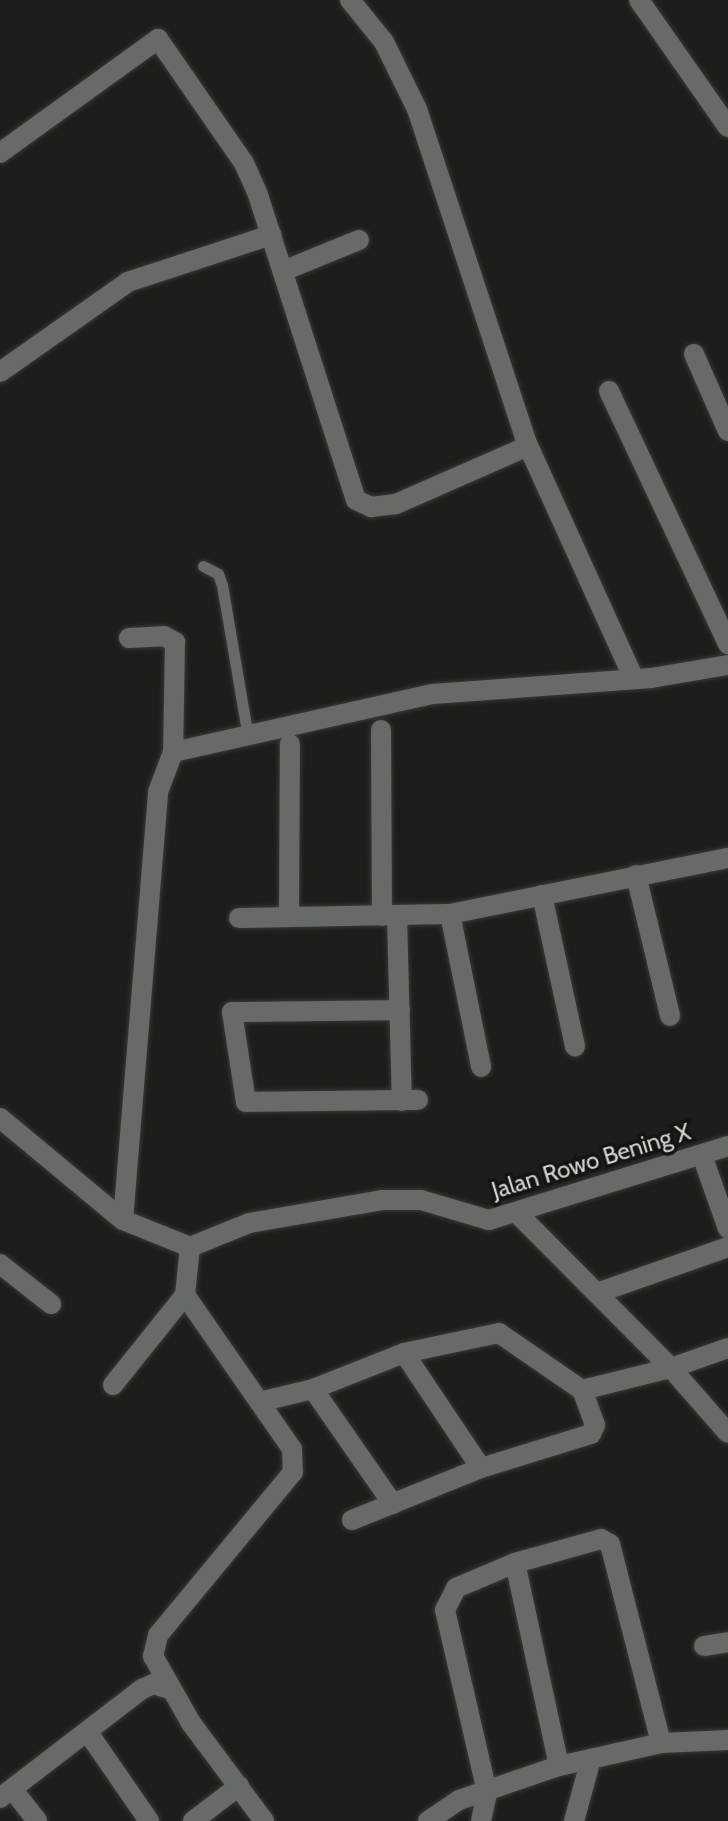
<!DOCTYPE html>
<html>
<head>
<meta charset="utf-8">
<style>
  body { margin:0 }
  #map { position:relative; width:728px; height:1821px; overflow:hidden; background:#1b1f19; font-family:Cabin,sans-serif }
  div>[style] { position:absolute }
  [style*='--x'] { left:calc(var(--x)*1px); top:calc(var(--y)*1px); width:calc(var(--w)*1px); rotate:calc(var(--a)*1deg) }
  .roads { filter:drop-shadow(0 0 2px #373a36) drop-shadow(0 0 2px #373a36) }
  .service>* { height:11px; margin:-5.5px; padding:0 5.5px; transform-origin:5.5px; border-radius:5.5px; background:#666c65 }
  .minor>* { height:20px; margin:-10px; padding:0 10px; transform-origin:10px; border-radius:10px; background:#666c65 }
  span { translate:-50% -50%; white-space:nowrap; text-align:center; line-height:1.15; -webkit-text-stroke:7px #121610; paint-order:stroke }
  .street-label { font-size:24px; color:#d2d6d1 }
</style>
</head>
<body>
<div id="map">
  <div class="roads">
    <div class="service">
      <div style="--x:203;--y:566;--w:17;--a:28"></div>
      <div style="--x:218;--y:574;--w:12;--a:70"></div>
      <div style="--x:222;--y:585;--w:149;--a:80.3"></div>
    </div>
    <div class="minor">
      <div style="--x:350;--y:0;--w:54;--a:51"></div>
      <div style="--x:384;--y:42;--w:75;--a:63.8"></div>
      <div style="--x:417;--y:109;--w:349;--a:71.8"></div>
      <div style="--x:526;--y:441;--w:261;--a:65.6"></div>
      <div style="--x:639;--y:0;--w:155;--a:55"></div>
      <div style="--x:0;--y:153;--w:195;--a:-35.8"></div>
      <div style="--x:158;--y:39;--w:151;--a:55.3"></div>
      <div style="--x:244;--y:163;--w:35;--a:66"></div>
      <div style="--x:258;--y:195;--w:320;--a:72.2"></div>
      <div style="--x:356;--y:500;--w:17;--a:25"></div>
      <div style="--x:371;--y:507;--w:25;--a:-7"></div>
      <div style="--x:396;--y:504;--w:144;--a:-23.7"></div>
      <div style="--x:283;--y:271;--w:82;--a:-22.2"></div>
      <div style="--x:694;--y:354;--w:84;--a:66.2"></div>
      <div style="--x:0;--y:372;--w:156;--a:-35.1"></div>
      <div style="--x:128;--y:282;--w:151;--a:-18.2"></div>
      <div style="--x:609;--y:391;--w:280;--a:64.8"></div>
      <div style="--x:129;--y:638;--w:35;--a:-3"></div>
      <div style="--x:164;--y:636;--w:13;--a:29"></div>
      <div style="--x:175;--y:642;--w:110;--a:91"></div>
      <div style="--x:381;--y:730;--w:186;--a:89.7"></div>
      <div style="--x:636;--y:875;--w:145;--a:76.4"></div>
      <div style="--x:542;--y:895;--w:155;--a:77.7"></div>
      <div style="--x:450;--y:914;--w:156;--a:78.5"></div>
      <div style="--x:397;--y:916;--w:185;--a:88.5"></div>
      <div style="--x:289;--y:917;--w:173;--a:-89.7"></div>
      <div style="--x:239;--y:918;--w:211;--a:-1.1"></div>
      <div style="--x:450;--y:914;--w:284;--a:-11.4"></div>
      <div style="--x:400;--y:1010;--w:168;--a:179.3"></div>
      <div style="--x:232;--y:1012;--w:91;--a:81.2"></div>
      <div style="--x:246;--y:1102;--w:172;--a:-0.7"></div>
      <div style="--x:0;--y:1118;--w:160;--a:39.7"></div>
      <div style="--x:123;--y:1220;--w:72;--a:21.9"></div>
      <div style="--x:702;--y:1155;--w:78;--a:70.6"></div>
      <div style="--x:517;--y:1213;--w:218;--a:45.2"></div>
      <div style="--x:671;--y:1368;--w:86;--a:48.8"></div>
      <div style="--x:123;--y:1220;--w:429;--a:-85.3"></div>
      <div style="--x:158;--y:792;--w:43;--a:-69.4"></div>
      <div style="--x:173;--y:752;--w:266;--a:-12.6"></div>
      <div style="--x:433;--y:694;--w:219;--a:-4.2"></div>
      <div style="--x:651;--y:678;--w:78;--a:-9.6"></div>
      <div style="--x:190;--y:1247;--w:64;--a:-22.1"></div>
      <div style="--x:249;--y:1223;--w:135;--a:-9.8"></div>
      <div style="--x:382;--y:1200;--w:39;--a:0"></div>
      <div style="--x:421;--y:1200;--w:71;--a:16.4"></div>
      <div style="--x:489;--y:1220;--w:250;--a:-17.2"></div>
      <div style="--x:0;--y:1264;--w:65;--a:38.1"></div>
      <div style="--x:597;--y:1293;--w:139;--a:-19.3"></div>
      <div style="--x:185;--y:1295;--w:188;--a:55.2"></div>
      <div style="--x:292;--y:1449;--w:23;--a:88"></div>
      <div style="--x:293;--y:1472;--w:212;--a:129.6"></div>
      <div style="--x:158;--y:1635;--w:22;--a:103"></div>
      <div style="--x:153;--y:1656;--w:77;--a:60.4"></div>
      <div style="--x:191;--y:1723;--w:122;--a:53.3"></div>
      <div style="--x:404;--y:1353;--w:138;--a:56.2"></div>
      <div style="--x:113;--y:1385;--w:115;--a:-51.3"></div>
      <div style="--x:185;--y:1295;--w:48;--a:-84.1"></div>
      <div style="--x:313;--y:1389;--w:140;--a:55.2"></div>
      <div style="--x:267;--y:1400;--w:47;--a:-13.4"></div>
      <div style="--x:313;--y:1389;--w:98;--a:-21.6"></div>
      <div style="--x:404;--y:1353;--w:97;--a:-11.9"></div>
      <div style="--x:499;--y:1333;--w:101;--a:34.5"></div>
      <div style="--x:582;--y:1390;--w:92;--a:-13.9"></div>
      <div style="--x:671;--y:1368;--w:60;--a:-19.3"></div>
      <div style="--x:352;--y:1520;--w:139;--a:-22"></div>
      <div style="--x:481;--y:1468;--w:115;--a:-17.2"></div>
      <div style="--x:591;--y:1434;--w:10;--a:-66"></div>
      <div style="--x:595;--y:1425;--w:37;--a:-110"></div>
      <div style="--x:704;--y:1646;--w:24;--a:-9"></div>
      <div style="--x:89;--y:1734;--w:106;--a:55.4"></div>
      <div style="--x:559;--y:1766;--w:208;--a:-102.2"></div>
      <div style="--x:515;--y:1563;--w:89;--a:-15.6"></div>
      <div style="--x:601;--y:1539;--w:10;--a:29"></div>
      <div style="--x:610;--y:1544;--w:205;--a:75.6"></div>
      <div style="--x:13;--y:1790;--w:39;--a:52"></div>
      <div style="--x:0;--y:1798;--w:179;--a:-37.5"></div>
      <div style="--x:142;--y:1689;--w:12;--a:-24"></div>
      <div style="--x:153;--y:1684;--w:17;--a:17"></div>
      <div style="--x:193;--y:1821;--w:58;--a:-37.3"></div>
      <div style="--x:428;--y:1821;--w:37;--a:-34"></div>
      <div style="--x:459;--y:1800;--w:106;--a:-18.8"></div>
      <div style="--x:559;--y:1766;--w:105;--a:-12.7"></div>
      <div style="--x:661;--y:1743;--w:67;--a:-2.6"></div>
      <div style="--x:481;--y:1821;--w:30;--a:-78"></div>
      <div style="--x:487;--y:1792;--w:187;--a:-103"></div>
      <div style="--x:445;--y:1610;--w:25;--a:-63"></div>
      <div style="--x:456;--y:1588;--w:64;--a:-23"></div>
      <div style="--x:574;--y:1821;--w:64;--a:-74.7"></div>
    </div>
  </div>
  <div class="street-label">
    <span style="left:591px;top:1161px;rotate:-17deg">Jalan Rowo Bening X</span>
  </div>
</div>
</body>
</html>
